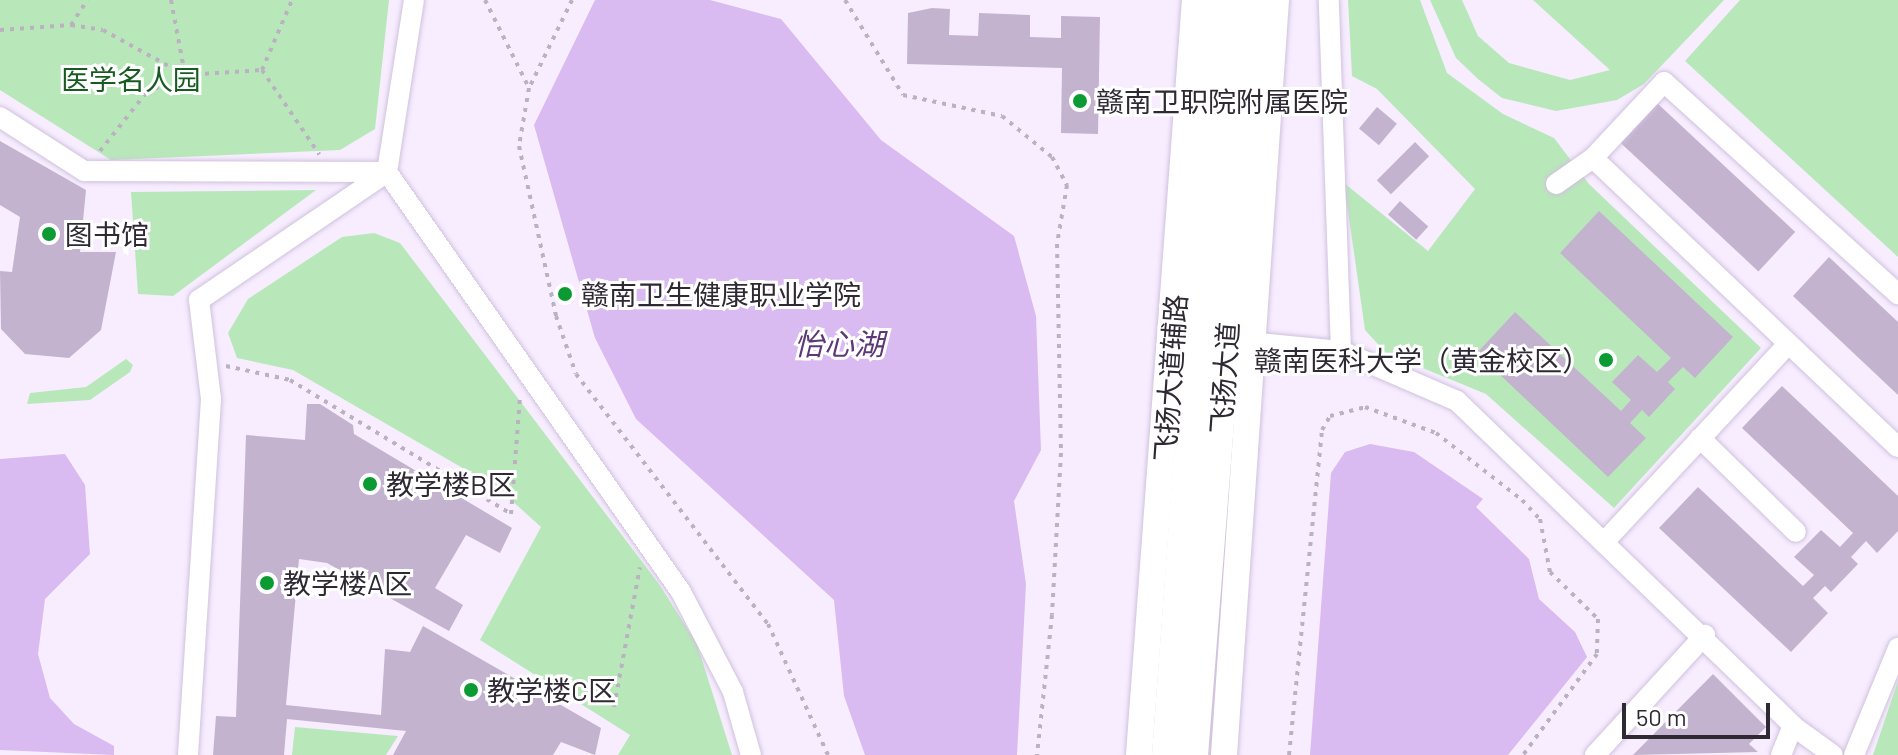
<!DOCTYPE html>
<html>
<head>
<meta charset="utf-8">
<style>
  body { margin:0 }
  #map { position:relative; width:1898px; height:755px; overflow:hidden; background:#f7edff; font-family:Barlow,"Noto Sans SC",sans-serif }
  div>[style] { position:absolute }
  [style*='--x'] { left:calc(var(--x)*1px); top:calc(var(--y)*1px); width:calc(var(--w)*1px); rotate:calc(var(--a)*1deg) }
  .green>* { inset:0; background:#b8e8ba }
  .water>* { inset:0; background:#d9baf1 }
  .building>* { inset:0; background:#c3b3cf; transform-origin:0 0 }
  .path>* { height:4px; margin-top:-2px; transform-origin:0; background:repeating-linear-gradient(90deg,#bab1c1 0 4px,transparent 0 10px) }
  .roads { filter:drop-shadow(0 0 2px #d0c1dd) drop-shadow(0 0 2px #d0c1dd) }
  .minor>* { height:20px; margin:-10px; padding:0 10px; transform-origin:10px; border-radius:10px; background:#fff }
  .tertiary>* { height:26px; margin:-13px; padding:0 13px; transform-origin:13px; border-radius:13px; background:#fff }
  .primary>* { height:32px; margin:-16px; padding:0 16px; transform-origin:16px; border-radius:16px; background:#fff }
  .dots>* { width:22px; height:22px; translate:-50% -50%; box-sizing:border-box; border:4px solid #fff; border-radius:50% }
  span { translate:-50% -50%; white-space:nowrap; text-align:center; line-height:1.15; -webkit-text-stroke:6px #fff; paint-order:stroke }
  .park-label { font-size:28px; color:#185c23 }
  .poi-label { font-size:28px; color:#2f2934 }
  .left { translate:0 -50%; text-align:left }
  .right { translate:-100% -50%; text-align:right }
  .street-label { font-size:28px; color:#2f2934 }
  .water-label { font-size:30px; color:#5d3777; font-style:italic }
  .scale { position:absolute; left:1622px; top:703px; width:148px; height:36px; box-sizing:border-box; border:4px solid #2f2934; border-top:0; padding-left:10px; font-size:24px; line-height:28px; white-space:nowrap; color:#2f2934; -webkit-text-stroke:6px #fff; paint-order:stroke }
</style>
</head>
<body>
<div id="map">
  <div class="green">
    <div style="clip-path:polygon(0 0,389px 0,375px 129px,340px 150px,111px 160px,0 90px)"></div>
    <div style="clip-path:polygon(1348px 0,1420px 0,1447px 73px,1503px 114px,1554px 138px,1589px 184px,1761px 348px,1614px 508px,1486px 394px,1386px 353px,1365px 330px,1344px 183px,1428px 251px,1475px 189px,1377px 89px,1352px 76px)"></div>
    <div style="clip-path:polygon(1430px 0,1462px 0,1478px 36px,1509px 63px,1570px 80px,1610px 70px,1533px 0,1724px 0,1644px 84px,1617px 100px,1556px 111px,1502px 98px,1478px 79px,1456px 58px)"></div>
    <div style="clip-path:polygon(1740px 0,1898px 0,1898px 257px,1685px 61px)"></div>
    <div style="clip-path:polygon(316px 190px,173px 296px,138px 294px,131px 192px)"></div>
    <div style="clip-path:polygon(374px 233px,400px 243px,659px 584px,697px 644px,732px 755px,618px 755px,630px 735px,480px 640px,541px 527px,499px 489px,293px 370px,237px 358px,228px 333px,248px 299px,342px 237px)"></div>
    <div style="clip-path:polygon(126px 359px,133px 365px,130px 372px,90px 400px,27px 404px,30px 393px,86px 387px)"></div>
    <div style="clip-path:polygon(1898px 681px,1898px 755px,1873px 755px)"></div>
    <div style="clip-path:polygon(295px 727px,398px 736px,386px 755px,292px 755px)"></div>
  </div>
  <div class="water">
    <div style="clip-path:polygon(595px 0,710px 0,781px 19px,881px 140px,1014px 236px,1036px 316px,1041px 450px,1014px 501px,1026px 584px,1017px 755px,865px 755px,844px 696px,834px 600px,636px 419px,595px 338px,534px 125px)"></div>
    <div style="clip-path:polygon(1370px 444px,1414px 452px,1483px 499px,1476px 507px,1529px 559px,1539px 599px,1575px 632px,1587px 657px,1508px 755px,1310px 755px,1331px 473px,1345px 452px)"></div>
    <div style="clip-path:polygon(65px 454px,85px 485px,90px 554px,45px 599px,38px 654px,50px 698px,74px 724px,114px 746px,114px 755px,0 750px,0 459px)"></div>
  </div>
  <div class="building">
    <div style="clip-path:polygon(932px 8px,950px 9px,949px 35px,978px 36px,979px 13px,1030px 15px,1030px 37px,1061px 38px,1061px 16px,1100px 17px,1098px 134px,1061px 133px,1062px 68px,907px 64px,908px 13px)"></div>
    <div style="left:1657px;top:103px;width:189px;height:54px;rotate:43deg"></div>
    <div style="left:1377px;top:107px;width:26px;height:28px;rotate:40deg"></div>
    <div style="clip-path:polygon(0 141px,86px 190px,80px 252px,116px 252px,101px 330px,69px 358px,25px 354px,1px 329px,0 271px,12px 272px,20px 217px,0 205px)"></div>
    <div style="left:1415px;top:142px;width:20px;height:54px;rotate:45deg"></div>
    <div style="left:1400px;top:201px;width:38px;height:18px;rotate:42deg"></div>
    <div style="clip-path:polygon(1599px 211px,1733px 337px,1695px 378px,1683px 367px,1668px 382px,1675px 389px,1649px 417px,1642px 410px,1630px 423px,1646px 438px,1608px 477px,1477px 353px,1515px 312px,1621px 411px,1631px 400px,1612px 382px,1638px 355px,1657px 372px,1671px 358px,1560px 253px)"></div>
    <div style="clip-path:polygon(1829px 257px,1898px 322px,1898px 395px,1793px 296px)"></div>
    <div style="clip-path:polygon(1782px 386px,1898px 496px,1898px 531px,1877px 553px,1866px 541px,1851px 557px,1858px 564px,1831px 592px,1825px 586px,1813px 598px,1828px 613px,1791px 652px,1659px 528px,1698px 487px,1803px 586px,1814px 575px,1794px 557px,1821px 530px,1840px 547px,1853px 533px,1742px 428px)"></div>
    <div style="clip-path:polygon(307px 404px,320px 404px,353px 425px,354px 434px,512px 528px,500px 553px,466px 535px,435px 588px,463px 605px,449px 631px,327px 563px,299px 559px,286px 705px,381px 715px,385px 649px,410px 652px,423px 626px,601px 728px,595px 755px,561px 742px,553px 755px,393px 755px,406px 731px,287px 719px,284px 755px,213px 755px,216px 716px,236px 717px,246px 435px,305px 440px)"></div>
    <div style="clip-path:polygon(1713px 674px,1766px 727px,1749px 744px,1758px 752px,1633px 755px)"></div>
  </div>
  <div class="path">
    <div style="--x:171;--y:0;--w:76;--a:79.4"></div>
    <div style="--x:485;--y:0;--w:98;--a:63.4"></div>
    <div style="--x:572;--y:0;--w:98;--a:116"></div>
    <div style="--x:529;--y:88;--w:59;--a:99.8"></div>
    <div style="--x:519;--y:146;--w:174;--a:77.7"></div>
    <div style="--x:556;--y:316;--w:61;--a:71"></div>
    <div style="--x:576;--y:374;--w:315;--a:52.5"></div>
    <div style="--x:768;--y:624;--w:144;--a:65.4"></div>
    <div style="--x:845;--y:0;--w:111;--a:58.6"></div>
    <div style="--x:903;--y:95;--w:101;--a:12"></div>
    <div style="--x:1002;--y:116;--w:65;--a:39.4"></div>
    <div style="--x:1052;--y:157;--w:32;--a:62"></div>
    <div style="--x:1067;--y:185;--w:60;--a:99.6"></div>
    <div style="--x:1057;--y:244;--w:209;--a:88.9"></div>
    <div style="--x:1061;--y:453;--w:162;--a:93.2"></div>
    <div style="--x:1052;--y:615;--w:141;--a:96.1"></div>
    <div style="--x:71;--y:25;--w:32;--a:9"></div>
    <div style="--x:103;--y:30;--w:94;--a:28.8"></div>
    <div style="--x:185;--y:75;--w:77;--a:-3.7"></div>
    <div style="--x:0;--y:30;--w:71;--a:-4"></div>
    <div style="--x:71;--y:25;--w:30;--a:-57"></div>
    <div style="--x:262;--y:70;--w:102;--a:55.8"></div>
    <div style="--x:262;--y:70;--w:76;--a:-66.8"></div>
    <div style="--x:100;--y:151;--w:74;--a:-51.6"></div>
    <div style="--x:146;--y:93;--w:43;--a:-24.8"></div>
    <div style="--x:226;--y:366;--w:66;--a:12.3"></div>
    <div style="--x:290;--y:380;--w:258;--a:31.2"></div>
    <div style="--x:511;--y:514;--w:118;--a:-85.6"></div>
    <div style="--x:614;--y:707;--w:142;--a:-79.5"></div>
    <div style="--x:1289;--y:755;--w:327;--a:-84.2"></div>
    <div style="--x:1322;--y:430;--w:16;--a:-60"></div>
    <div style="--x:1330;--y:416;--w:36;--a:-14"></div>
    <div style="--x:1365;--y:407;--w:76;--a:20.1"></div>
    <div style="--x:1436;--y:433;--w:109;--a:37.9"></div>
    <div style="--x:1522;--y:500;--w:26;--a:47"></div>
    <div style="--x:1540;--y:519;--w:54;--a:79.3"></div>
    <div style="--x:1550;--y:572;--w:67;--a:44.4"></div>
    <div style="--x:1598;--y:619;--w:35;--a:92"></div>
    <div style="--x:1597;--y:654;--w:125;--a:126.2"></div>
  </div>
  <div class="roads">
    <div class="minor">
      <div style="--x:0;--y:117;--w:100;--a:32.7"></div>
      <div style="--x:84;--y:171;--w:303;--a:0.2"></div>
      <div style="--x:387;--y:172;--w:174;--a:-81.1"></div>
      <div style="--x:1593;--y:158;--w:420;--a:43.5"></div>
      <div style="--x:1556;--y:184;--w:45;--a:-35.1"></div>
      <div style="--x:1593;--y:158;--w:104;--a:-46.9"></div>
      <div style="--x:1664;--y:82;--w:316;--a:42.2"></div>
      <div style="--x:1238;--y:341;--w:103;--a:5.5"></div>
      <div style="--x:1341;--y:351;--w:351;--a:-92"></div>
      <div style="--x:1341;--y:351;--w:126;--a:23.3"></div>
      <div style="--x:1457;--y:401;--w:467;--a:44"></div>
      <div style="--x:1793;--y:726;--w:49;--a:35.9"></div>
      <div style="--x:1700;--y:438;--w:134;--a:44.4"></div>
      <div style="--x:1606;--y:540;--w:266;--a:-47.1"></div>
      <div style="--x:188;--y:755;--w:357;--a:-86.3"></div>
      <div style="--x:211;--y:399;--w:100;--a:-96.9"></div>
      <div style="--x:199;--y:300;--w:227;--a:-34.2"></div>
      <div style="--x:387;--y:172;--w:513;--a:55.01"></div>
      <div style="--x:681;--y:592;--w:113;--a:62.5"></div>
      <div style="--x:733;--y:692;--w:66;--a:74.1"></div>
      <div style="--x:1595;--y:755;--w:163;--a:-47.5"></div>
      <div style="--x:1781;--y:755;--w:31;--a:-68"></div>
      <div style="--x:1854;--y:755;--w:116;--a:-67.6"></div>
    </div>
    <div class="tertiary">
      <div style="--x:1139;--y:755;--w:757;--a:-85.76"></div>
      <div style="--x:1224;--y:755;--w:757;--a:-86.06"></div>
    </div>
    <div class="primary">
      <div style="--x:1168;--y:755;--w:757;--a:-85.83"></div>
      <div style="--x:1192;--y:755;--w:757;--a:-85.53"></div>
    </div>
  </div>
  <div class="dots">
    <div style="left:1080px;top:101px;background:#0c9a32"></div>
    <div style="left:49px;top:234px;background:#0c9a32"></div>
    <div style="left:565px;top:294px;background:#0c9a32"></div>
    <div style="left:1606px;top:360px;background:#0c9a32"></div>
    <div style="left:370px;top:484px;background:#0c9a32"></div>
    <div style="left:267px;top:583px;background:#0c9a32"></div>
    <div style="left:471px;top:690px;background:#0c9a32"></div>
  </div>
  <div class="park-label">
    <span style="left:131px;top:79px">医学名人园</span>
  </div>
  <div class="poi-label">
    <span class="left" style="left:1096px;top:101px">赣南卫职院附属医院</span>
    <span class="left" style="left:65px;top:234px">图书馆</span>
    <span class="left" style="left:581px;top:294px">赣南卫生健康职业学院</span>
    <span class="right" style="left:1590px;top:360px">赣南医科大学（黄金校区）</span>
    <span class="left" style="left:386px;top:484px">教学楼B区</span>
    <span class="left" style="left:283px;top:583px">教学楼A区</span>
    <span class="left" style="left:487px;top:690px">教学楼C区</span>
  </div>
  <div class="street-label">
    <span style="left:1170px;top:378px;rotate:-86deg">飞扬大道辅路</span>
    <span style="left:1224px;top:378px;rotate:-86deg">飞扬大道</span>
  </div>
  <div class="water-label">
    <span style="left:839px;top:343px">怡心湖</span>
  </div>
  <div class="scale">50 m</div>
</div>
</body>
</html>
